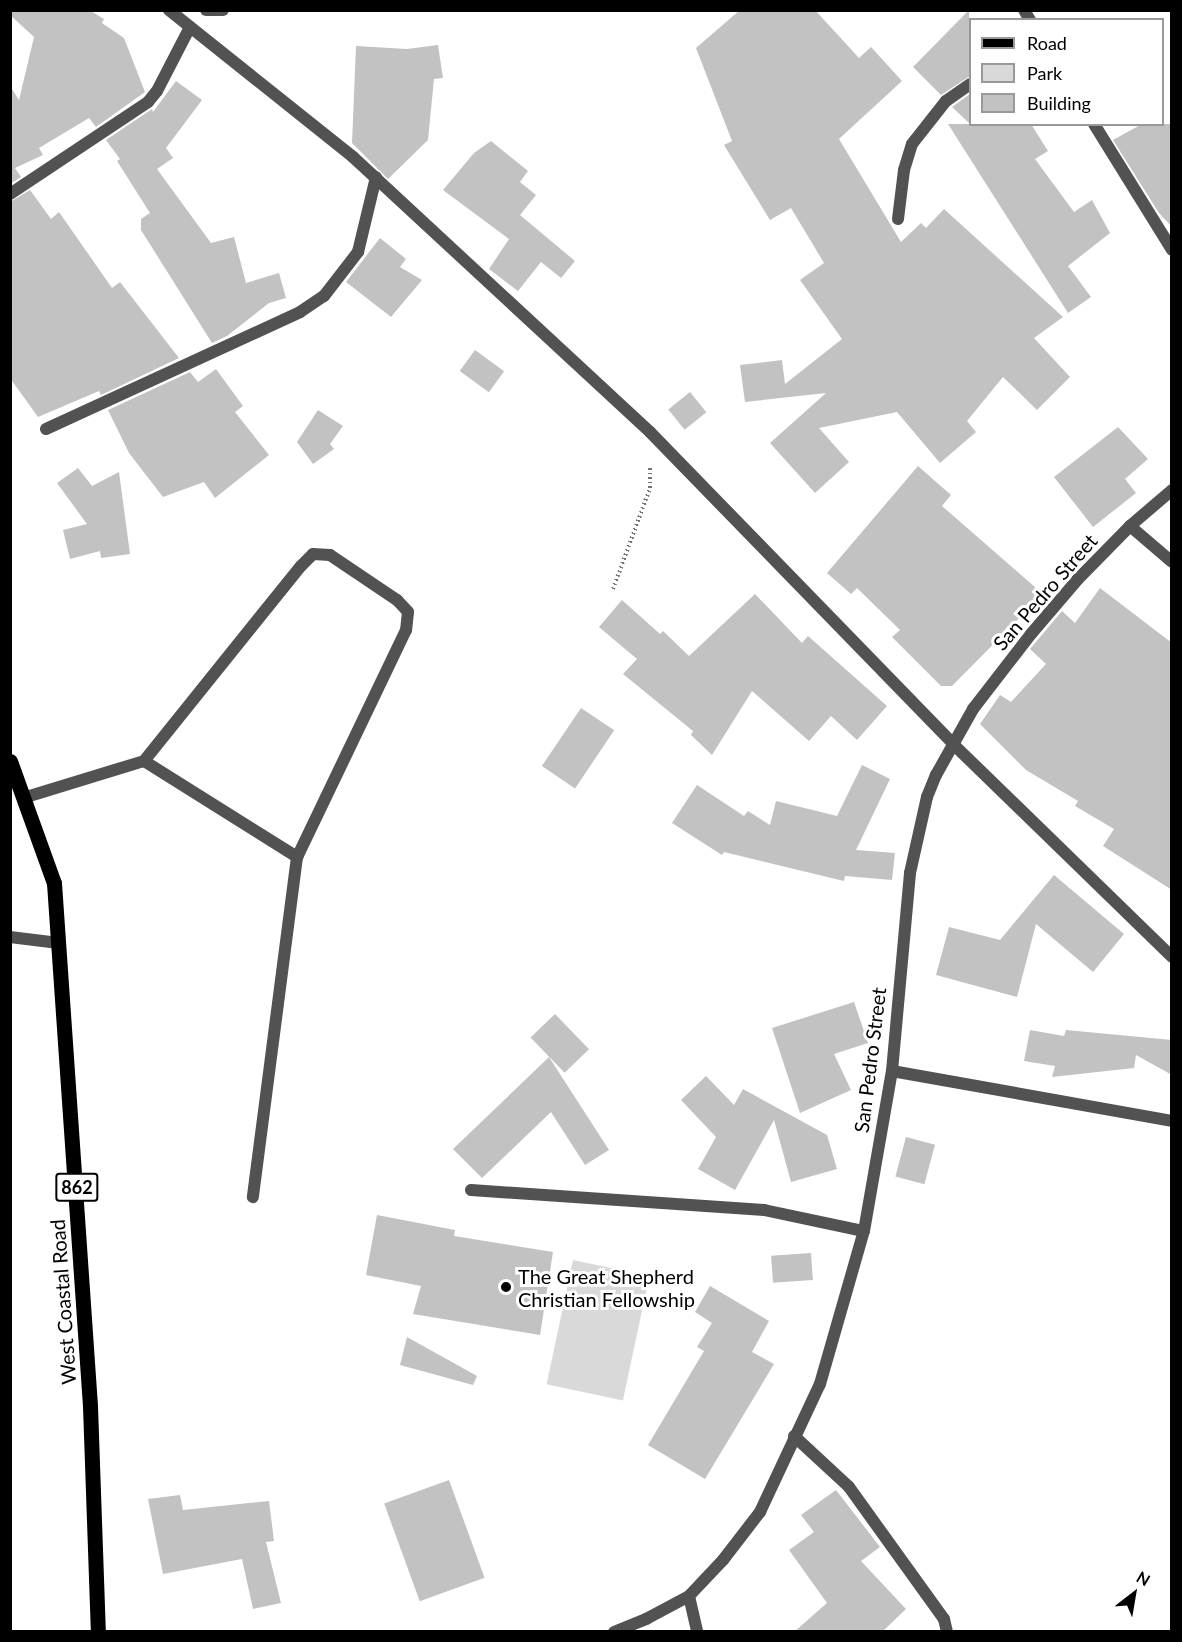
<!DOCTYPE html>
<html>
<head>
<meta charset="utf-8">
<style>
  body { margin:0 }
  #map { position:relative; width:1182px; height:1642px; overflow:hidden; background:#fff; font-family:Lato,sans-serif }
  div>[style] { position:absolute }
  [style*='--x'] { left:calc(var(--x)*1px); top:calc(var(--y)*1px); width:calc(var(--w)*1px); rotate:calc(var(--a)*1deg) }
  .green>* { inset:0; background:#d9d9d9; transform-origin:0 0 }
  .building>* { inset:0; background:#c2c2c2; transform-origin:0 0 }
  .path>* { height:4px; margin-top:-2px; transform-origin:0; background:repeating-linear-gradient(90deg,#747474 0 1.5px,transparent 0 4.5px) }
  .service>* { height:12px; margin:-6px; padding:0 6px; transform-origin:6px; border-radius:6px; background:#525252 }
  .minor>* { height:12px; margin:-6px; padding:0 6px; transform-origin:6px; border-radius:6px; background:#525252 }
  .tertiary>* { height:12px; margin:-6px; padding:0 6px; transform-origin:6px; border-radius:6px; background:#525252 }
  .primary>* { height:15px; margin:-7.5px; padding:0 7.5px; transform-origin:7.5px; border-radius:7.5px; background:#000 }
  .dots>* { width:16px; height:16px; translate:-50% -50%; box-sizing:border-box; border:3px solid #fff; border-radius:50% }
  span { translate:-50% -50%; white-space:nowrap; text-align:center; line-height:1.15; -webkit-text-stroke:6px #fff; paint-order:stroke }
  .shield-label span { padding:2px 4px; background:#fff; border:2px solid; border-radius:4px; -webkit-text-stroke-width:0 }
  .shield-label { font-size:18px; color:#000; font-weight:700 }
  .street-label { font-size:20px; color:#000 }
  .poi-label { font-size:20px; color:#000 }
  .left { translate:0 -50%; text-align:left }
  .frame { position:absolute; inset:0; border:12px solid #000; pointer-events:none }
  .legend { position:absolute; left:969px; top:18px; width:195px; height:108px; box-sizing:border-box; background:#fff; border:2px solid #999; margin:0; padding:8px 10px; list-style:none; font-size:18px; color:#000 }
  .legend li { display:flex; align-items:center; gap:12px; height:30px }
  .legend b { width:30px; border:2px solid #999 }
  .north { position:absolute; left:1104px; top:1564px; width:60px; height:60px; -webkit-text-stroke:4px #fff; paint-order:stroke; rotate:31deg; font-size:16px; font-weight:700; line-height:24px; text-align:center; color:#000 }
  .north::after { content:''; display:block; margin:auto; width:21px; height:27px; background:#000; clip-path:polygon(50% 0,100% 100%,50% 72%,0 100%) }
</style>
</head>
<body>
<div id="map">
  <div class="green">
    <div style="left:573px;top:1260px;width:78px;height:127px;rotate:12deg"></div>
  </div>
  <div class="building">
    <div style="clip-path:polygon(10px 10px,89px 10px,104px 19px,102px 23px,124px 38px,145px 92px,96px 127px,89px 118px,39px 148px,43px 155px,15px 168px,21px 177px,10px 184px,10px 86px,19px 100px,34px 37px,10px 15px)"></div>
    <div style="clip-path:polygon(740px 10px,815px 10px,859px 58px,871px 47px,902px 81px,839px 139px,901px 242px,921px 223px,926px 228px,944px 209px,1063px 317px,1034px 338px,1070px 377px,1037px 410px,1003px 377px,967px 421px,976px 432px,940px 463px,897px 412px,819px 428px,849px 462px,815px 493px,770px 443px,826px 393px,745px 402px,740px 365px,782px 360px,785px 384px,842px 339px,800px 280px,824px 263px,791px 208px,770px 220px,724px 145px,732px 141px,696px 48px)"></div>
    <div style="clip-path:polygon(969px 10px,970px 76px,941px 95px,913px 67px)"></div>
    <div style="clip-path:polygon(438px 45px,443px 78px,434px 79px,428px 140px,388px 179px,352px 143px,356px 46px,407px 49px)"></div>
    <div style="clip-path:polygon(176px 81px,202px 100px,166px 148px,173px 158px,157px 169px,211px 243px,234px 237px,246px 283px,279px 273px,286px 298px,269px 303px,227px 336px,212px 343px,141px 230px,141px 219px,150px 213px,117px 161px,120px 159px,106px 140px,152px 109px,153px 112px)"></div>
    <div style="clip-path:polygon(970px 94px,970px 124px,1031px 124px,1048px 151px,1035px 159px,1074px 212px,1092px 200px,1110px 233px,1068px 266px,1091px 297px,1068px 313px,948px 124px,970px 124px,952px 107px)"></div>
    <div style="clip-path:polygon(1142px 124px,1172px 124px,1172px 227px,1159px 213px,1113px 140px)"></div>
    <div style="clip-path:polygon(491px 141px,528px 171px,520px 182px,536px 195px,520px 215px,575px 261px,561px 278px,541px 262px,518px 291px,489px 269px,509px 239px,443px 190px,474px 153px)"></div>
    <div style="clip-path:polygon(30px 190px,51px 219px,59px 212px,112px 288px,120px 282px,179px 358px,101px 395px,99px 391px,38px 417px,10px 378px,10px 202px)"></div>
    <div style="clip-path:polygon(380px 238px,406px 259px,400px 267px,422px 280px,391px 317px,346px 282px)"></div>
    <div style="left:475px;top:350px;width:36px;height:26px;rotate:36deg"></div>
    <div style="clip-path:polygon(216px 369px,243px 406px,235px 412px,269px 455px,215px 498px,204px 482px,163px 497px,129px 453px,108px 410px,190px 372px,198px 382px)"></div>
    <div style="left:690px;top:392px;width:26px;height:28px;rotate:51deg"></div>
    <div style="clip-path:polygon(318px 410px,343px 426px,330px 444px,334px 449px,313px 464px,297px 442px)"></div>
    <div style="clip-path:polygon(1118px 427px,1148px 459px,1125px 479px,1136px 493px,1093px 527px,1054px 477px)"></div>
    <div style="clip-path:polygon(918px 466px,951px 495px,942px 506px,1043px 594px,952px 686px,941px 686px,892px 637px,900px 630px,857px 588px,851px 594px,827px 573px)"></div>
    <div style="clip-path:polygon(78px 468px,92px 486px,119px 472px,130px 554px,101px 558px,100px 551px,70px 559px,63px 530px,87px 524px,57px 483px)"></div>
    <div style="clip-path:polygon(1100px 588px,1172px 643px,1172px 890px,1103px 846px,1114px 829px,1075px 806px,1078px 801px,1026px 770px,980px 724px,1000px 695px,1011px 702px,1046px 664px,1030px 649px,1062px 611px,1075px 623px)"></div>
    <div style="clip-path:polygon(755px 594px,802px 643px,808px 636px,887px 706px,857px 740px,831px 716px,809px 741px,752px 691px,712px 755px,691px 735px,693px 731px,623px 674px,637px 659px,599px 627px,622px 600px,660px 634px,663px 631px,689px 656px)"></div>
    <div style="left:581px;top:708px;width:40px;height:70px;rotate:34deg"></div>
    <div style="clip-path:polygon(862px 765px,890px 779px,856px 850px,895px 853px,892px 880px,845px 876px,844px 881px,724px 852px,722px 855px,672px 823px,697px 785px,744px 816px,748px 811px,770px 825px,776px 801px,837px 816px)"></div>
    <div style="clip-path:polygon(1054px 875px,1124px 934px,1093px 972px,1036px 924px,1017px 997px,936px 975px,949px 927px,1000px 940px)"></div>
    <div style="clip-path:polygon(854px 1002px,868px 1043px,834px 1054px,851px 1090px,800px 1113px,772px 1028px)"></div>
    <div style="left:555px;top:1014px;width:49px;height:34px;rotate:46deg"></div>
    <div style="clip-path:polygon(1030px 1030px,1064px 1036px,1066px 1030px,1172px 1040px,1172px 1075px,1136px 1055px,1134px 1068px,1052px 1077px,1055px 1066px,1024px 1061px)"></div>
    <div style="clip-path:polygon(549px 1057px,609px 1150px,585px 1165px,551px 1112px,482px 1178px,453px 1149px)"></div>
    <div style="clip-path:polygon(706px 1076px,734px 1105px,743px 1089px,827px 1135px,837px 1169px,791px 1182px,774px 1120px,735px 1190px,698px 1169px,716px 1137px,681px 1100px)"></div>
    <div style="left:906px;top:1137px;width:30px;height:41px;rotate:15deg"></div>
    <div style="clip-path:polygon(377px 1215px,455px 1230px,454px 1236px,553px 1252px,540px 1335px,413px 1314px,421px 1286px,366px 1275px)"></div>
    <div style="left:811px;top:1253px;width:27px;height:40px;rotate:86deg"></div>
    <div style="clip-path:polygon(710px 1286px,769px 1321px,752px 1352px,774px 1364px,705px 1479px,648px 1445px,704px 1351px,697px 1347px,712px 1323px,695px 1312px)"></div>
    <div style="clip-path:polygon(407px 1337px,477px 1376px,473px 1385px,400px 1365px)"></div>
    <div style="left:449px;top:1480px;width:104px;height:69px;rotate:70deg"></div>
    <div style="clip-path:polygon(836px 1490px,880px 1547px,861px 1561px,906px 1609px,882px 1632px,794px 1632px,827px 1603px,789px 1550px,814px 1532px,801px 1515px)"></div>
    <div style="clip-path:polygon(180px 1495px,183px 1510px,269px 1501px,274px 1541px,266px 1542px,281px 1603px,253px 1609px,242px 1559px,163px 1574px,148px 1499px)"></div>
  </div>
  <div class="path">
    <div style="--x:613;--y:589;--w:108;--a:-69.9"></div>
    <div style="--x:650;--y:488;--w:23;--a:-90"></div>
  </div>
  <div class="service">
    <div style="--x:206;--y:10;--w:17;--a:0"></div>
    <div style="--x:144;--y:761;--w:181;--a:32.1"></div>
    <div style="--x:23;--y:798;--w:127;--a:-17"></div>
    <div style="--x:144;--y:761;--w:250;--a:-51.2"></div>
    <div style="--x:301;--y:566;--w:17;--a:-45"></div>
    <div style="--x:313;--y:554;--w:17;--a:3"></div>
    <div style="--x:330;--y:555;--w:81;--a:33.9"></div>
    <div style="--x:397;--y:600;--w:16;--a:47"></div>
    <div style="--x:408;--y:612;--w:18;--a:96"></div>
    <div style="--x:406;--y:630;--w:252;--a:115.6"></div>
    <div style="--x:297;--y:857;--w:343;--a:97.4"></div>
    <div style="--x:10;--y:937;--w:49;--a:7"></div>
    <div style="--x:892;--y:1071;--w:284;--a:10.1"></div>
    <div style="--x:794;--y:1436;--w:75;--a:42.8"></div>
    <div style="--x:849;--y:1487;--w:163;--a:54.3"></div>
    <div style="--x:944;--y:1619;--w:13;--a:77"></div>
  </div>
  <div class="minor">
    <div style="--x:169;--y:10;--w:236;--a:38.6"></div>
    <div style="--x:353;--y:157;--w:405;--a:42.8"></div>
    <div style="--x:650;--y:432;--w:434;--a:45.8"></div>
    <div style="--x:952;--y:743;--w:307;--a:44.2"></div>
    <div style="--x:1024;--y:10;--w:12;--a:59"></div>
    <div style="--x:1094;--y:124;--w:148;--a:58.2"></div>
    <div style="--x:10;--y:194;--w:166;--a:-33.7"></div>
    <div style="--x:148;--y:102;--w:14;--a:-51"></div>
    <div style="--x:157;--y:91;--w:72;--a:-62.7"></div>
    <div style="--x:898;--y:219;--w:49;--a:-83"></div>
    <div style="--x:904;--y:170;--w:27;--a:-73"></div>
    <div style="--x:912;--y:144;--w:55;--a:-51.7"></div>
    <div style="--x:946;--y:101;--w:29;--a:-35"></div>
    <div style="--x:46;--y:429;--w:280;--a:-24.7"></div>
    <div style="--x:300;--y:312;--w:29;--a:-34"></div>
    <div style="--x:324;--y:296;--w:56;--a:-52.3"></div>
    <div style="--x:358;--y:252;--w:77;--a:-76.5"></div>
    <div style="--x:1130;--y:526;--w:55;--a:40.6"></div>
    <div style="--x:471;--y:1190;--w:294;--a:3.9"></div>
    <div style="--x:764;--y:1210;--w:102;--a:11.9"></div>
    <div style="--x:689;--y:1596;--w:37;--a:77"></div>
  </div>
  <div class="tertiary">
    <div style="--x:614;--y:1632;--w:35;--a:-22"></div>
    <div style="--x:646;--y:1619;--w:49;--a:-28.1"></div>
    <div style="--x:689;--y:1596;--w:50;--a:-46.6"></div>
    <div style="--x:723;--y:1560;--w:61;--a:-52.4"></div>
    <div style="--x:760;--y:1512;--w:141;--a:-64.9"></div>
    <div style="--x:820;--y:1384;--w:159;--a:-74"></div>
    <div style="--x:864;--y:1231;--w:162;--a:-80.1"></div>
    <div style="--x:892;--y:1071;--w:199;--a:-84.8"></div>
    <div style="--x:910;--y:873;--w:78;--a:-77.4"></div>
    <div style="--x:927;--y:797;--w:24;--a:-68"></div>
    <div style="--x:936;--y:775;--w:76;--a:-60.7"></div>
    <div style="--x:973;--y:709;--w:95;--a:-52.3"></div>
    <div style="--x:1031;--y:634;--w:72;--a:-49.5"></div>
    <div style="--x:1078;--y:579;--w:74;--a:-45.5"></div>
    <div style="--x:1130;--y:526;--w:55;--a:-40.6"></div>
  </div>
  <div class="primary">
    <div style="--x:10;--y:761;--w:130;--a:70.2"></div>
    <div style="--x:54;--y:883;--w:524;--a:86.06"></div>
    <div style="--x:90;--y:1406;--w:226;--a:88"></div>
  </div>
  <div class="dots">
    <div style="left:506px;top:1287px;background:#000"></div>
  </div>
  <div class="shield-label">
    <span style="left:77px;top:1187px">862</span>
  </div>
  <div class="street-label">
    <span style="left:1045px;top:592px;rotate:-49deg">San Pedro Street</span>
    <span style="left:870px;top:1060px;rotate:-83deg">San Pedro Street</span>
    <span style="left:63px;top:1302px;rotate:-94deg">West Coastal Road</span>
  </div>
  <div class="poi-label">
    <span class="left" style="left:518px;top:1288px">The Great Shepherd<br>Christian Fellowship</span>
  </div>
  <div class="frame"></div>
  <ul class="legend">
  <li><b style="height:8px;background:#000"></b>Road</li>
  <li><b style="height:16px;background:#d9d9d9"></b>Park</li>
  <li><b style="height:16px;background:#c2c2c2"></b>Building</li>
  </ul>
  <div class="north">N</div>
</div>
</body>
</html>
